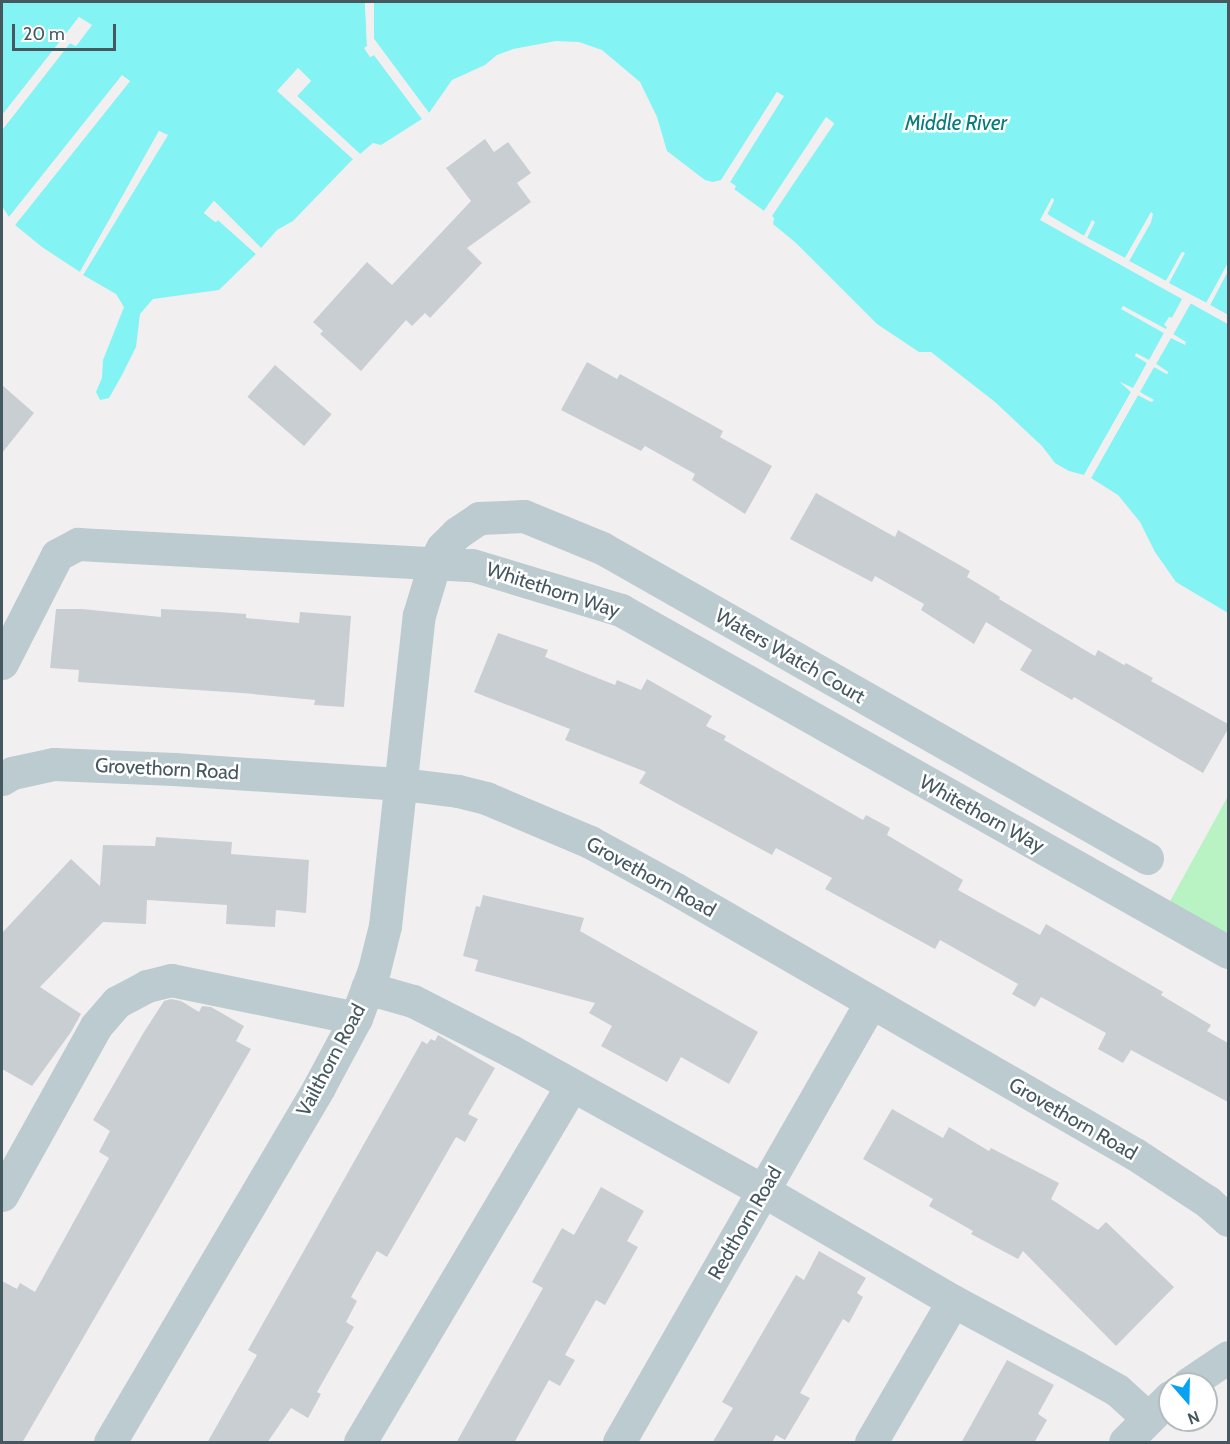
<!DOCTYPE html>
<html>
<head>
<meta charset="utf-8">
<style>
  body { margin:0 }
  #map { position:relative; width:1230px; height:1444px; overflow:hidden; background:#f2eff0; font-family:Cabin,sans-serif }
  div>[style] { position:absolute }
  [style*='--x'] { left:calc(var(--x)*1px); top:calc(var(--y)*1px); width:calc(var(--w)*1px); rotate:calc(var(--a)*1deg) }
  .green>* { inset:0; background:#baf3c3 }
  .water>* { inset:0; background:#83f4f3 }
  .pier>* { inset:0; background:#f2eff0 }
  .building>* { inset:0; background:#c9ced2; transform-origin:0 0 }
  .minor>* { height:33px; margin:-16.5px; padding:0 16.5px; transform-origin:16.5px; border-radius:16.5px; background:#bbcbd0 }
  span { translate:-50% -50%; white-space:nowrap; text-align:center; line-height:1.15; -webkit-text-stroke:5px #fff; paint-order:stroke }
  .street-label { font-size:20px; color:#45585f }
  .water-label { font-size:21px; color:#067d7c; font-style:italic }
  .frame { position:absolute; inset:0; border:3px solid #45585f; pointer-events:none }
  .north { position:absolute; left:1158px; top:1372px; width:60px; height:60px; box-sizing:border-box; background:#fff; border:2px solid #b5bcbf; border-radius:50%; rotate:160deg; font-size:16px; font-weight:700; line-height:24px; text-align:center; color:#45585f }
  .north::after { content:''; display:block; margin:auto; width:21px; height:27px; background:#08a2f3; clip-path:polygon(50% 0,100% 100%,50% 72%,0 100%) }
  .scale { position:absolute; left:12px; top:24px; width:104px; height:27px; box-sizing:border-box; border:3px solid #45585f; border-top:0; padding-left:8px; font-size:18px; line-height:21px; white-space:nowrap; color:#45585f; -webkit-text-stroke:4px #fff; paint-order:stroke }
</style>
</head>
<body>
<div id="map">
  <div class="green">
    <div style="clip-path:polygon(1228px 796px,1228px 938px,1169px 903px)"></div>
  </div>
  <div class="water">
    <div style="clip-path:polygon(2px 2px,365px 2px,367px 46px,370px 57px,374px 55px,422px 119px,381px 145px,373px 143px,360px 154px,297px 96px,311px 81px,298px 68px,278px 91px,353px 159px,293px 221px,277px 230px,261px 248px,214px 201px,204px 213px,216px 222px,218px 220px,256px 254px,219px 290px,153px 299px,140px 314px,136px 347px,122px 375px,109px 398px,100px 400px,96px 392px,102px 378px,103px 360px,124px 307px,116px 294px,83px 275px,167px 135px,159px 131px,80px 272px,42px 247px,15px 225px,130px 81px,122px 76px,9px 217px,2px 206px,2px 130px,70px 43px,76px 46px,91px 26px,79px 17px,2px 115px)"></div>
    <div style="clip-path:polygon(374px 2px,1228px 2px,1228px 263px,1207px 303px,1168px 283px,1184px 253px,1182px 252px,1166px 281px,1129px 261px,1151px 222px,1151px 213px,1125px 258px,1087px 238px,1093px 221px,1084px 236px,1047px 214px,1054px 200px,1052px 198px,1041px 220px,1183px 299px,1172px 318px,1169px 317px,1165px 326px,1168px 327px,1166px 330px,1123px 306px,1122px 309px,1164px 333px,1149px 361px,1136px 354px,1147px 363px,1133px 389px,1120px 382px,1131px 392px,1084px 475px,1069px 471px,1055px 463px,1042px 446px,995px 402px,931px 352px,919px 352px,877px 324px,796px 243px,773px 224px,774px 218px,771px 216px,834px 124px,826px 118px,764px 211px,734px 189px,730px 182px,783px 97px,777px 92px,721px 180px,713px 182px,705px 180px,667px 151px,657px 117px,640px 82px,602px 50px,579px 42px,556px 41px,513px 49px,497px 55px,485px 65px,452px 80px,429px 113px,374px 39px)"></div>
    <div style="clip-path:polygon(1228px 271px,1228px 315px,1210px 305px)"></div>
    <div style="clip-path:polygon(1191px 303px,1228px 324px,1228px 613px,1176px 582px,1155px 552px,1140px 522px,1118px 495px,1091px 478px,1138px 395px,1151px 402px,1153px 400px,1139px 392px,1154px 367px,1167px 374px,1168px 372px,1156px 364px,1171px 337px,1186px 344px,1173px 335px)"></div>
  </div>
  <div class="pier">
    <div style="clip-path:polygon(365px 2px,368px 2px,368px 48px,371px 53px,377px 53px,424px 117px,422px 119px,374px 55px,370px 57px,364px 48px,367px 46px)"></div>
    <div style="clip-path:polygon(371px 2px,374px 2px,374px 39px,429px 113px,427px 115px,372px 41px)"></div>
    <div style="clip-path:polygon(79px 17px,92px 25px,76px 46px,70px 43px,2px 130px,2px 125px,68px 41px,75px 42px,87px 26px,80px 21px,2px 118px)"></div>
    <div style="clip-path:polygon(298px 68px,311px 81px,297px 96px,360px 154px,358px 156px,295px 98px,307px 81px,298px 72px,282px 91px,356px 157px,353px 159px,277px 91px)"></div>
    <div style="clip-path:polygon(122px 75px,130px 81px,15px 225px,14px 222px,126px 81px,123px 79px,11px 219px,9px 217px)"></div>
    <div style="clip-path:polygon(777px 92px,784px 96px,730px 182px,736px 186px,734px 190px,764px 211px,826px 117px,834px 123px,772px 216px,774px 218px,770px 225px,769px 215px,830px 124px,826px 122px,767px 213px,763px 214px,732px 191px,727px 182px,778px 96px,724px 181px,719px 184px)"></div>
    <div style="clip-path:polygon(evenodd,159px 131px,168px 135px,83px 275px,80px 272px,159px 131px,161px 135px,163px 136px,109px 226px,161px 135px)"></div>
    <div style="clip-path:polygon(1052px 198px,1054px 200px,1047px 215px,1084px 236px,1092px 220px,1095px 222px,1087px 238px,1125px 258px,1151px 212px,1153px 214px,1151px 222px,1129px 261px,1166px 281px,1182px 252px,1185px 253px,1169px 283px,1206px 303px,1228px 263px,1228px 271px,1210px 305px,1228px 315px,1228px 318px,1045px 217px,1186px 299px,1175px 320px,1170px 321px,1169px 331px,1087px 476px,1084px 475px,1131px 392px,1120px 382px,1133px 388px,1147px 363px,1135px 356px,1136px 353px,1149px 360px,1164px 333px,1121px 309px,1123px 306px,1166px 329px,1167px 327px,1164px 325px,1169px 317px,1172px 318px,1182px 299px,1040px 220px)"></div>
    <div style="clip-path:polygon(214px 201px,261px 248px,259px 251px,215px 205px,208px 212px,215px 218px,220px 217px,258px 252px,256px 254px,218px 220px,215px 222px,204px 213px)"></div>
    <div style="clip-path:polygon(1192px 300px,1228px 320px,1228px 324px,1190px 303px,1173px 334px,1186px 342px,1185px 345px,1171px 338px,1156px 364px,1168px 372px,1167px 374px,1154px 367px,1140px 392px,1154px 400px,1152px 402px,1138px 395px,1091px 478px,1089px 477px,1188px 302px)"></div>
  </div>
  <div class="building">
    <div style="clip-path:polygon(485px 139px,494px 152px,508px 142px,531px 173px,517px 183px,531px 202px,467px 248px,482px 263px,430px 318px,425px 313px,412px 326px,406px 320px,361px 371px,320px 334px,323px 331px,313px 322px,367px 262px,392px 285px,471px 201px,446px 168px)"></div>
    <div style="clip-path:polygon(587px 362px,617px 379px,620px 374px,723px 431px,720px 437px,772px 466px,745px 514px,692px 480px,695px 474px,645px 446px,641px 451px,561px 410px)"></div>
    <div style="left:275px;top:365px;width:75px;height:42px;rotate:41deg"></div>
    <div style="clip-path:polygon(2px 385px,34px 413px,2px 453px)"></div>
    <div style="clip-path:polygon(816px 493px,895px 537px,898px 530px,970px 571px,967px 577px,1000px 597px,999px 599px,1095px 656px,1098px 650px,1124px 665px,1126px 663px,1153px 678px,1151px 681px,1228px 724px,1228px 729px,1203px 773px,1074px 697px,1072px 700px,1020px 670px,1032px 650px,986px 622px,974px 644px,921px 610px,924px 604px,875px 576px,872px 582px,790px 539px)"></div>
    <div style="clip-path:polygon(56px 609px,82px 609px,161px 617px,161px 609px,219px 612px,246px 614px,246px 618px,299px 623px,300px 612px,351px 616px,344px 707px,314px 705px,315px 700px,242px 693px,78px 682px,79px 670px,50px 668px)"></div>
    <div style="clip-path:polygon(498px 633px,548px 650px,545px 657px,615px 685px,617px 680px,641px 690px,647px 679px,712px 716px,706px 726px,726px 736px,724px 740px,863px 820px,866px 815px,890px 828px,887px 835px,963px 880px,958px 890px,1040px 935px,1046px 924px,1163px 992px,1161px 995px,1211px 1025px,1207px 1031px,1228px 1043px,1228px 1102px,1131px 1050px,1123px 1063px,1098px 1049px,1106px 1033px,1041px 997px,1035px 1007px,1012px 994px,1018px 984px,940px 940px,935px 949px,825px 889px,832px 878px,776px 848px,772px 855px,639px 783px,646px 772px,565px 740px,570px 729px,474px 692px)"></div>
    <div style="clip-path:polygon(156px 837px,232px 842px,231px 854px,309px 860px,306px 913px,276px 910px,275px 927px,226px 924px,227px 905px,147px 900px,146px 924px,103px 922px,40px 987px,81px 1014px,71px 1032px,32px 1086px,2px 1069px,2px 933px,71px 859px,100px 886px,103px 845px,155px 846px)"></div>
    <div style="clip-path:polygon(483px 895px,584px 918px,580px 931px,758px 1032px,729px 1084px,681px 1057px,667px 1082px,601px 1046px,612px 1026px,589px 1013px,595px 1003px,475px 971px,478px 960px,463px 956px,476px 906px,480px 907px)"></div>
    <div style="clip-path:polygon(171px 999px,181px 1001px,199px 1012px,202px 1006px,211px 1007px,244px 1026px,236px 1041px,251px 1049px,22px 1443px,2px 1443px,2px 1281px,17px 1289px,20px 1283px,35px 1292px,109px 1158px,99px 1152px,110px 1131px,93px 1120px,144px 1032px,164px 1001px)"></div>
    <div style="clip-path:polygon(438px 1035px,495px 1068px,468px 1114px,478px 1119px,465px 1142px,456px 1137px,387px 1257px,377px 1251px,351px 1297px,357px 1301px,346px 1322px,354px 1327px,317px 1392px,321px 1394px,308px 1418px,291px 1408px,267px 1443px,207px 1443px,257px 1355px,248px 1350px,400px 1080px,422px 1041px,427px 1044px,431px 1039px,435px 1041px)"></div>
    <div style="clip-path:polygon(892px 1109px,943px 1138px,949px 1127px,989px 1151px,991px 1148px,1059px 1183px,1051px 1199px,1098px 1230px,1106px 1222px,1174px 1287px,1116px 1346px,1023px 1251px,1018px 1259px,971px 1234px,973px 1231px,929px 1206px,933px 1199px,863px 1159px)"></div>
    <div style="clip-path:polygon(601px 1187px,644px 1211px,627px 1241px,638px 1247px,605px 1305px,596px 1300px,565px 1355px,575px 1360px,560px 1386px,549px 1380px,514px 1443px,456px 1443px,543px 1288px,532px 1282px,562px 1228px,574px 1235px)"></div>
    <div style="clip-path:polygon(819px 1251px,866px 1278px,857px 1293px,863px 1297px,849px 1323px,843px 1319px,800px 1393px,810px 1398px,785px 1440px,776px 1435px,772px 1443px,712px 1443px,733px 1408px,722px 1402px,796px 1275px,804px 1280px)"></div>
    <div style="clip-path:polygon(1007px 1360px,1054px 1385px,1038px 1414px,1047px 1420px,1034px 1443px,961px 1443px)"></div>
  </div>
  <div class="minor">
    <div style="--x:2;--y:663;--w:121;--a:-63"></div>
    <div style="--x:57;--y:555;--w:24;--a:-28"></div>
    <div style="--x:78;--y:544;--w:395;--a:3.1"></div>
    <div style="--x:472;--y:565;--w:156;--a:16.8"></div>
    <div style="--x:621;--y:610;--w:697;--a:29.4"></div>
    <div style="--x:2;--y:779;--w:12;--a:-31"></div>
    <div style="--x:12;--y:773;--w:43;--a:-12.1"></div>
    <div style="--x:54;--y:764;--w:120;--a:2.4"></div>
    <div style="--x:174;--y:769;--w:228;--a:3.8"></div>
    <div style="--x:402;--y:784;--w:56;--a:7.1"></div>
    <div style="--x:458;--y:791;--w:29;--a:14"></div>
    <div style="--x:486;--y:798;--w:113;--a:22.9"></div>
    <div style="--x:590;--y:842;--w:96;--a:28.7"></div>
    <div style="--x:674;--y:888;--w:532;--a:29.99"></div>
    <div style="--x:1135;--y:1154;--w:87;--a:33.3"></div>
    <div style="--x:1208;--y:1202;--w:27;--a:42"></div>
    <div style="--x:367;--y:988;--w:48;--a:15.8"></div>
    <div style="--x:413;--y:1001;--w:110;--a:27"></div>
    <div style="--x:511;--y:1051;--w:289;--a:29"></div>
    <div style="--x:764;--y:1191;--w:219;--a:30.2"></div>
    <div style="--x:953;--y:1301;--w:140;--a:28.2"></div>
    <div style="--x:1076;--y:1367;--w:47;--a:29.3"></div>
    <div style="--x:1117;--y:1390;--w:42;--a:42.1"></div>
    <div style="--x:2;--y:1195;--w:193;--a:-60.9"></div>
    <div style="--x:96;--y:1026;--w:32;--a:-49"></div>
    <div style="--x:117;--y:1002;--w:34;--a:-28"></div>
    <div style="--x:147;--y:986;--w:25;--a:-14"></div>
    <div style="--x:171;--y:980;--w:189;--a:11.6"></div>
    <div style="--x:1188;--y:1384;--w:48;--a:-34"></div>
    <div style="--x:110;--y:1442;--w:412;--a:-59.5"></div>
    <div style="--x:319;--y:1087;--w:78;--a:-61.8"></div>
    <div style="--x:356;--y:1018;--w:51;--a:-69.4"></div>
    <div style="--x:374;--y:970;--w:45;--a:-76"></div>
    <div style="--x:385;--y:926;--w:313;--a:-83.8"></div>
    <div style="--x:419;--y:615;--w:55;--a:-73.2"></div>
    <div style="--x:435;--y:562;--w:16;--a:-63"></div>
    <div style="--x:442;--y:548;--w:21;--a:-45"></div>
    <div style="--x:457;--y:533;--w:27;--a:-34"></div>
    <div style="--x:479;--y:518;--w:45;--a:-2.5"></div>
    <div style="--x:524;--y:516;--w:84;--a:22.3"></div>
    <div style="--x:602;--y:548;--w:627;--a:29.63"></div>
    <div style="--x:360;--y:1442;--w:414;--a:-59.3"></div>
    <div style="--x:619;--y:1442;--w:507;--a:-60.2"></div>
    <div style="--x:871;--y:1442;--w:163;--a:-59.8"></div>
    <div style="--x:1125;--y:1442;--w:64;--a:-45"></div>
  </div>
  <div class="street-label">
    <span style="left:553px;top:590px;rotate:18deg">Whitethorn Way</span>
    <span style="left:790px;top:656px;rotate:30deg">Waters Watch Court</span>
    <span style="left:167px;top:769px;rotate:3deg">Grovethorn Road</span>
    <span style="left:982px;top:814px;rotate:29deg">Whitethorn Way</span>
    <span style="left:651px;top:877px;rotate:29deg">Grovethorn Road</span>
    <span style="left:331px;top:1060px;rotate:-62deg">Vailthorn Road</span>
    <span style="left:1073px;top:1119px;rotate:30deg">Grovethorn Road</span>
    <span style="left:745px;top:1223px;rotate:-60deg">Redthorn Road</span>
  </div>
  <div class="water-label">
    <span style="left:956px;top:123px">Middle River</span>
  </div>
  <div class="frame"></div>
  <div class="north">N</div>
  <div class="scale">20 m</div>
</div>
</body>
</html>
